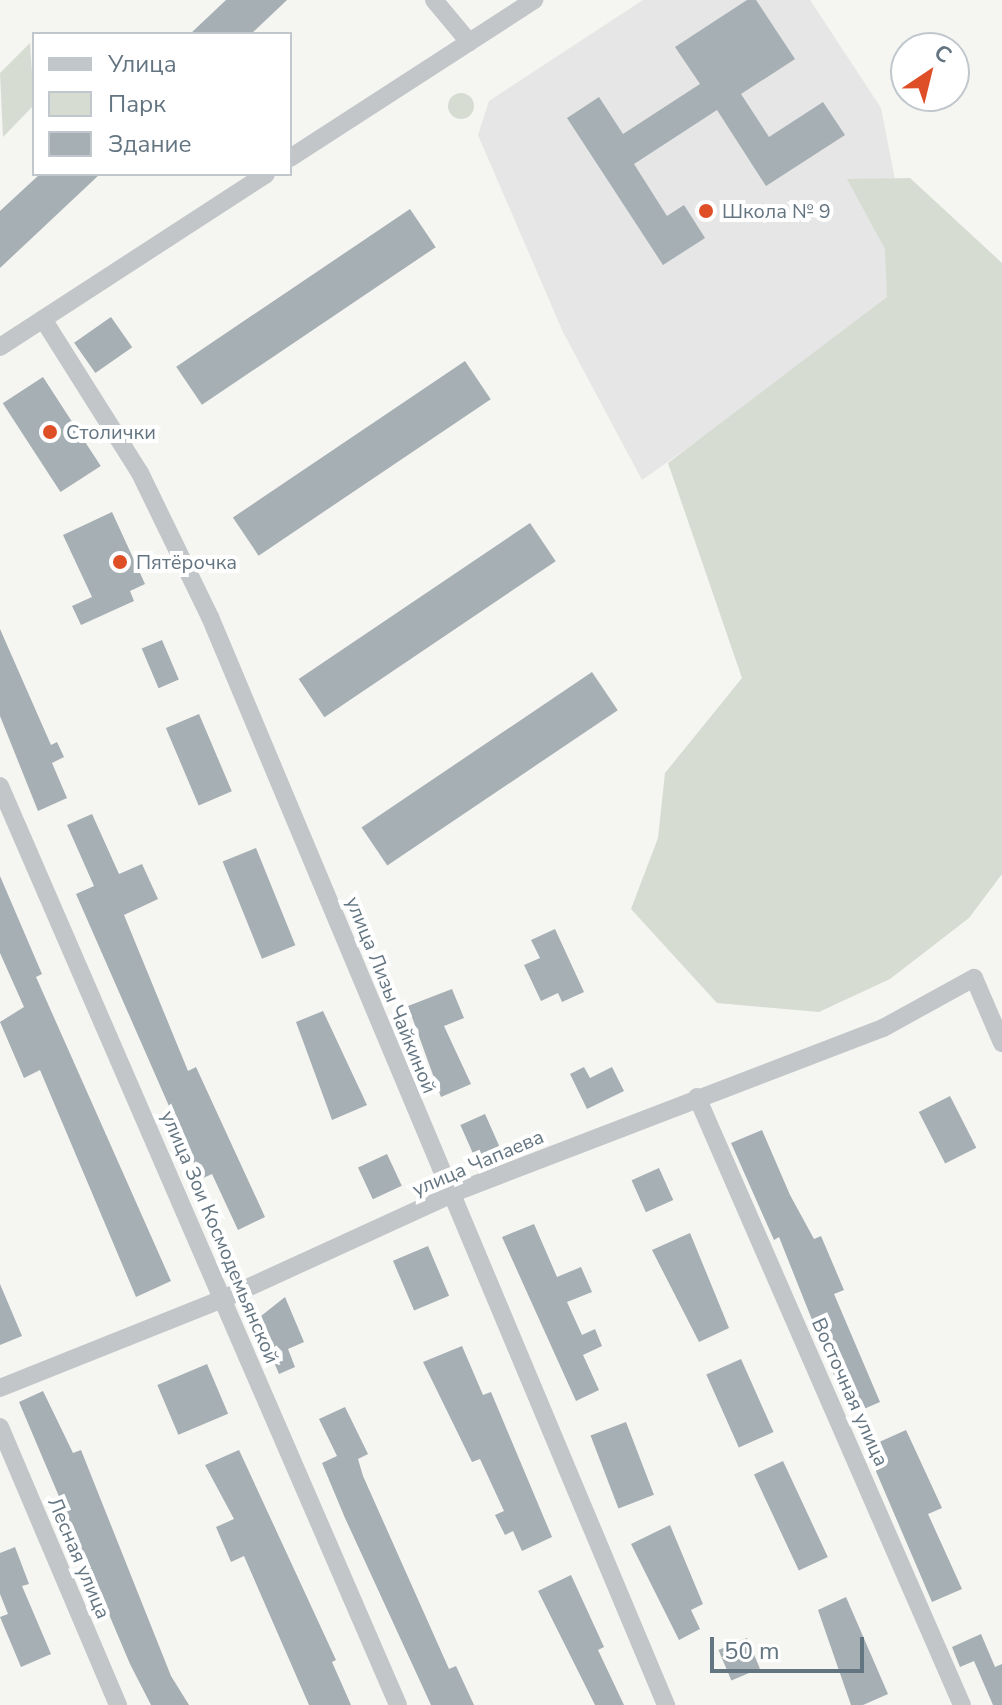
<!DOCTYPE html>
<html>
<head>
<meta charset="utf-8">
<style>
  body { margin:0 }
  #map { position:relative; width:1002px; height:1705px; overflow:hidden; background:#f5f5f1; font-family:"Nunito Sans",sans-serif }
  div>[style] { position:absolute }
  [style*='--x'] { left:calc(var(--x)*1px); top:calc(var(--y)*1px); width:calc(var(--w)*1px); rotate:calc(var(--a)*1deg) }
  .built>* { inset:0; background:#e5e6e5 }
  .green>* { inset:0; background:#d6dcd2 }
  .round { border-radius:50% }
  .building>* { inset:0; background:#a6afb4; transform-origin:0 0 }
  .street>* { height:18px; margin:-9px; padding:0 9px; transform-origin:9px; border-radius:9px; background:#c2c6c9 }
  .dots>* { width:22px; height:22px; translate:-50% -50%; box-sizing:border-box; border:4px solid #fff; border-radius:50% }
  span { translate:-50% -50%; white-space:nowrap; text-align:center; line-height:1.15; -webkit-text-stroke:8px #fff; paint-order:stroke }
  .poi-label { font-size:20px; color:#647582 }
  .left { translate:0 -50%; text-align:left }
  .street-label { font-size:20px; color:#647582 }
  .legend { position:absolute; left:32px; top:32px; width:260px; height:144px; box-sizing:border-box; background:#fff; border:2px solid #c1c8cd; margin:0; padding:10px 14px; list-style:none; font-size:24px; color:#647582 }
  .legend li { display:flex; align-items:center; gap:16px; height:40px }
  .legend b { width:40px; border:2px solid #c1c8cd }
  .north { position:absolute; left:890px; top:32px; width:80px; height:80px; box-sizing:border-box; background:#fff; border:2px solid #c1c8cd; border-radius:50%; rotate:35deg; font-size:22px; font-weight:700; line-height:32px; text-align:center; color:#647582 }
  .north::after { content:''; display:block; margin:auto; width:28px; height:36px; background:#df4f27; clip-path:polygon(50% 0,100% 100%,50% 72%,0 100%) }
  .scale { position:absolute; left:710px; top:1637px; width:154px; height:36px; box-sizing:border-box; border:4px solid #647582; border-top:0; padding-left:10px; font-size:24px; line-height:28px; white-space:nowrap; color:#647582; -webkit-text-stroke:6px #fff; paint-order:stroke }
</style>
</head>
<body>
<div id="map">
  <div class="built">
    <div style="clip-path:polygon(643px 0,810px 0,881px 108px,916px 287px,642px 480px,563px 332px,478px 135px,489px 101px)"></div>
  </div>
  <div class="green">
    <div style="clip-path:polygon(30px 43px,34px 105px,3px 137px,0 73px)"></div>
    <div class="round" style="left:448px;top:93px;width:26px;height:26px"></div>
    <div style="clip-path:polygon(910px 178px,1002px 263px,1002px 874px,969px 918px,890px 979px,819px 1012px,717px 1003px,631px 909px,658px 838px,665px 773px,742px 678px,668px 463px,887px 297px,885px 249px,847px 179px)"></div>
  </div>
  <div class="building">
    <div style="clip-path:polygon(226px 0,287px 0,251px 34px,190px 34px)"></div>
    <div style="clip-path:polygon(747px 0,756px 0,795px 59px,741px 94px,769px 137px,823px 102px,845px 135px,766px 186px,717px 110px,634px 164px,667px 216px,684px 205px,705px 238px,663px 265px,567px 118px,599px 97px,623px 134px,700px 84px,675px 47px)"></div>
    <div style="clip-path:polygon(40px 174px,100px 174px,0 268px,0 211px)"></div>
    <div style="left:410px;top:209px;width:46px;height:282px;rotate:56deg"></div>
    <div style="left:111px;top:317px;width:37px;height:45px;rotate:55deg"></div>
    <div style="left:465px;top:361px;width:46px;height:280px;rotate:56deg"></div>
    <div style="left:43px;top:377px;width:106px;height:48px;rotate:57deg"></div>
    <div style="clip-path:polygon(112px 512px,145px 584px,130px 591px,134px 601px,81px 625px,72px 606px,92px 597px,63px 535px)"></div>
    <div style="left:530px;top:523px;width:46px;height:279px;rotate:56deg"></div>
    <div style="clip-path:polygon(0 629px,51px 745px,57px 742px,64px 757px,52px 763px,67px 798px,38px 811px,0 716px)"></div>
    <div style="left:162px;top:640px;width:43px;height:22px;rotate:67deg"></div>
    <div style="left:592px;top:672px;width:46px;height:278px;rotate:56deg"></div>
    <div style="left:199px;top:714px;width:84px;height:36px;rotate:67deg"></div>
    <div style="clip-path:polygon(92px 814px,119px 874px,142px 864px,158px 899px,124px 915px,188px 1071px,196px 1067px,265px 1217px,238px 1230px,212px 1174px,201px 1179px,76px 894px,94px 886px,67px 825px)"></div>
    <div style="left:256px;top:848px;width:105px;height:36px;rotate:68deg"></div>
    <div style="clip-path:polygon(0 876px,42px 974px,36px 977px,171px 1281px,136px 1297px,40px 1070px,24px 1078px,0 1022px,24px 1007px,0 953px)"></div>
    <div style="clip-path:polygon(555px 929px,584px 992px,562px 1002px,558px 993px,541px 1001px,524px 965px,540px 958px,531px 940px)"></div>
    <div style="clip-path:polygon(452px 989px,464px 1018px,444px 1026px,471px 1084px,441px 1097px,408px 1006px)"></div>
    <div style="clip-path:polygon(323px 1011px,367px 1105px,332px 1120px,296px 1022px)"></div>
    <div style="clip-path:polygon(584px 1067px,590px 1078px,612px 1067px,624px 1091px,587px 1109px,570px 1074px)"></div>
    <div style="left:950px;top:1096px;width:58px;height:35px;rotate:63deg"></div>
    <div style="left:485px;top:1114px;width:35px;height:27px;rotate:66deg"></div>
    <div style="clip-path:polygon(762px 1130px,790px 1195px,814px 1239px,821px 1236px,844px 1290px,834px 1294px,880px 1402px,850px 1415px,779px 1237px,774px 1240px,731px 1143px)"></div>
    <div style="left:387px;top:1154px;width:35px;height:32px;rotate:65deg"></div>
    <div style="left:659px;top:1168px;width:35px;height:30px;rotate:66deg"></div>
    <div style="clip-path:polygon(534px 1224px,557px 1277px,581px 1267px,592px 1292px,567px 1302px,582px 1335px,595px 1329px,602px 1346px,583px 1355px,599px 1390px,576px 1401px,502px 1237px)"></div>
    <div style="clip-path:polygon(690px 1233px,729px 1328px,699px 1342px,652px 1250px)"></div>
    <div style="left:428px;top:1246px;width:54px;height:38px;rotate:67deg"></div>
    <div style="clip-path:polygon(0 1284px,22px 1336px,0 1345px)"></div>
    <div style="clip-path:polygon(285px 1297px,304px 1342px,288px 1349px,295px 1367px,279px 1374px,256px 1320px)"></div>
    <div style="clip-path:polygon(462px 1346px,483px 1395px,491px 1392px,552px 1537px,522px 1551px,513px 1531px,505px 1535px,495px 1515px,504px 1511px,480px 1459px,472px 1462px,423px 1362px)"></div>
    <div style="left:741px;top:1359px;width:80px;height:38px;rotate:66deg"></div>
    <div style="left:207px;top:1364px;width:54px;height:54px;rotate:67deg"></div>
    <div style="clip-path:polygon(43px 1391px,73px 1453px,81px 1450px,171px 1676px,189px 1705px,151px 1705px,130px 1664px,19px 1402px)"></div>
    <div style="clip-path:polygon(345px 1407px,368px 1454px,358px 1459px,363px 1476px,449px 1669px,456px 1666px,474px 1705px,431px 1705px,345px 1518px,322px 1463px,337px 1456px,319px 1419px)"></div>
    <div style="left:626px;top:1422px;width:78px;height:38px;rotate:69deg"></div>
    <div style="clip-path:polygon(906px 1430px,942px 1508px,928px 1514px,962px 1589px,932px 1602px,866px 1448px)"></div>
    <div style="clip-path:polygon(239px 1450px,336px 1660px,332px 1662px,351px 1705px,309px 1705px,244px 1556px,231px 1562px,216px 1527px,234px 1519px,205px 1465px)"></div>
    <div style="left:783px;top:1461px;width:106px;height:32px;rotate:65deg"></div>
    <div style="clip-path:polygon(670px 1525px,703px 1604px,691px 1610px,700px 1629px,679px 1640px,631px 1544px)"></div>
    <div style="clip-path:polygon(15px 1547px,29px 1584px,22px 1586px,51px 1654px,21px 1667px,0 1617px,8px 1614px,0 1594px,0 1553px)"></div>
    <div style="clip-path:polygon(571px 1575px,604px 1647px,598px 1650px,624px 1705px,595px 1705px,538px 1591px)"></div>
    <div style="clip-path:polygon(846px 1597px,888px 1694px,863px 1705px,851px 1705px,818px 1610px)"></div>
    <div style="clip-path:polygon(981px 1634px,995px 1667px,1002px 1664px,1002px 1705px,993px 1705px,974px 1661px,960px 1667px,952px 1647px)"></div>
    <div style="left:747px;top:1638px;width:33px;height:31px;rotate:67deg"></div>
  </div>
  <div class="street">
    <div style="--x:434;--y:0;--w:55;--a:50.2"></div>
    <div style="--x:290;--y:158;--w:291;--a:-32.9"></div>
    <div style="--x:43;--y:319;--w:182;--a:57.8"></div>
    <div style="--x:140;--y:473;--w:160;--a:64.1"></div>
    <div style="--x:210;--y:617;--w:1180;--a:67.26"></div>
    <div style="--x:0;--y:347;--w:317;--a:-33"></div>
    <div style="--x:0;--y:786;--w:1001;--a:66.58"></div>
    <div style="--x:697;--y:1097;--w:663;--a:66.45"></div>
    <div style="--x:0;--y:1388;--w:240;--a:-21.8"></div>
    <div style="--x:223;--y:1299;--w:267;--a:-24.6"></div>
    <div style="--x:466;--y:1188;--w:447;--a:-21"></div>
    <div style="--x:883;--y:1028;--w:104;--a:-28.8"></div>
    <div style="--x:974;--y:978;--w:71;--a:66.7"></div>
    <div style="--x:0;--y:1427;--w:302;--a:67"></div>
  </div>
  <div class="dots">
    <div style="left:706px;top:211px;background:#df4f27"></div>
    <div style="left:50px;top:432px;background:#df4f27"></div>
    <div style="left:120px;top:562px;background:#df4f27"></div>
  </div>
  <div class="poi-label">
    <span class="left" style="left:722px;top:211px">Школа № 9</span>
    <span class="left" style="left:66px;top:432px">Столички</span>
    <span class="left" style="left:136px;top:562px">Пятёрочка</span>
  </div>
  <div class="street-label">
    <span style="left:391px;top:995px;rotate:68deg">улица Лизы Чайкиной</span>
    <span style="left:478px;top:1163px;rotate:-23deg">улица Чапаева</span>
    <span style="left:220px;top:1237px;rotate:67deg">улица Зои Космодемьянской</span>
    <span style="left:850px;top:1392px;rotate:66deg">Восточная улица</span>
    <span style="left:79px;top:1558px;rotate:67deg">Лесная улица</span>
  </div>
  <ul class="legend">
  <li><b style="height:10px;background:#c2c6c9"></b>Улица</li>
  <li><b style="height:22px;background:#d6dcd2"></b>Парк</li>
  <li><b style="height:22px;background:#a6afb4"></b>Здание</li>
  </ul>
  <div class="north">С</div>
  <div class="scale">50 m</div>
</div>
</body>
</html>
